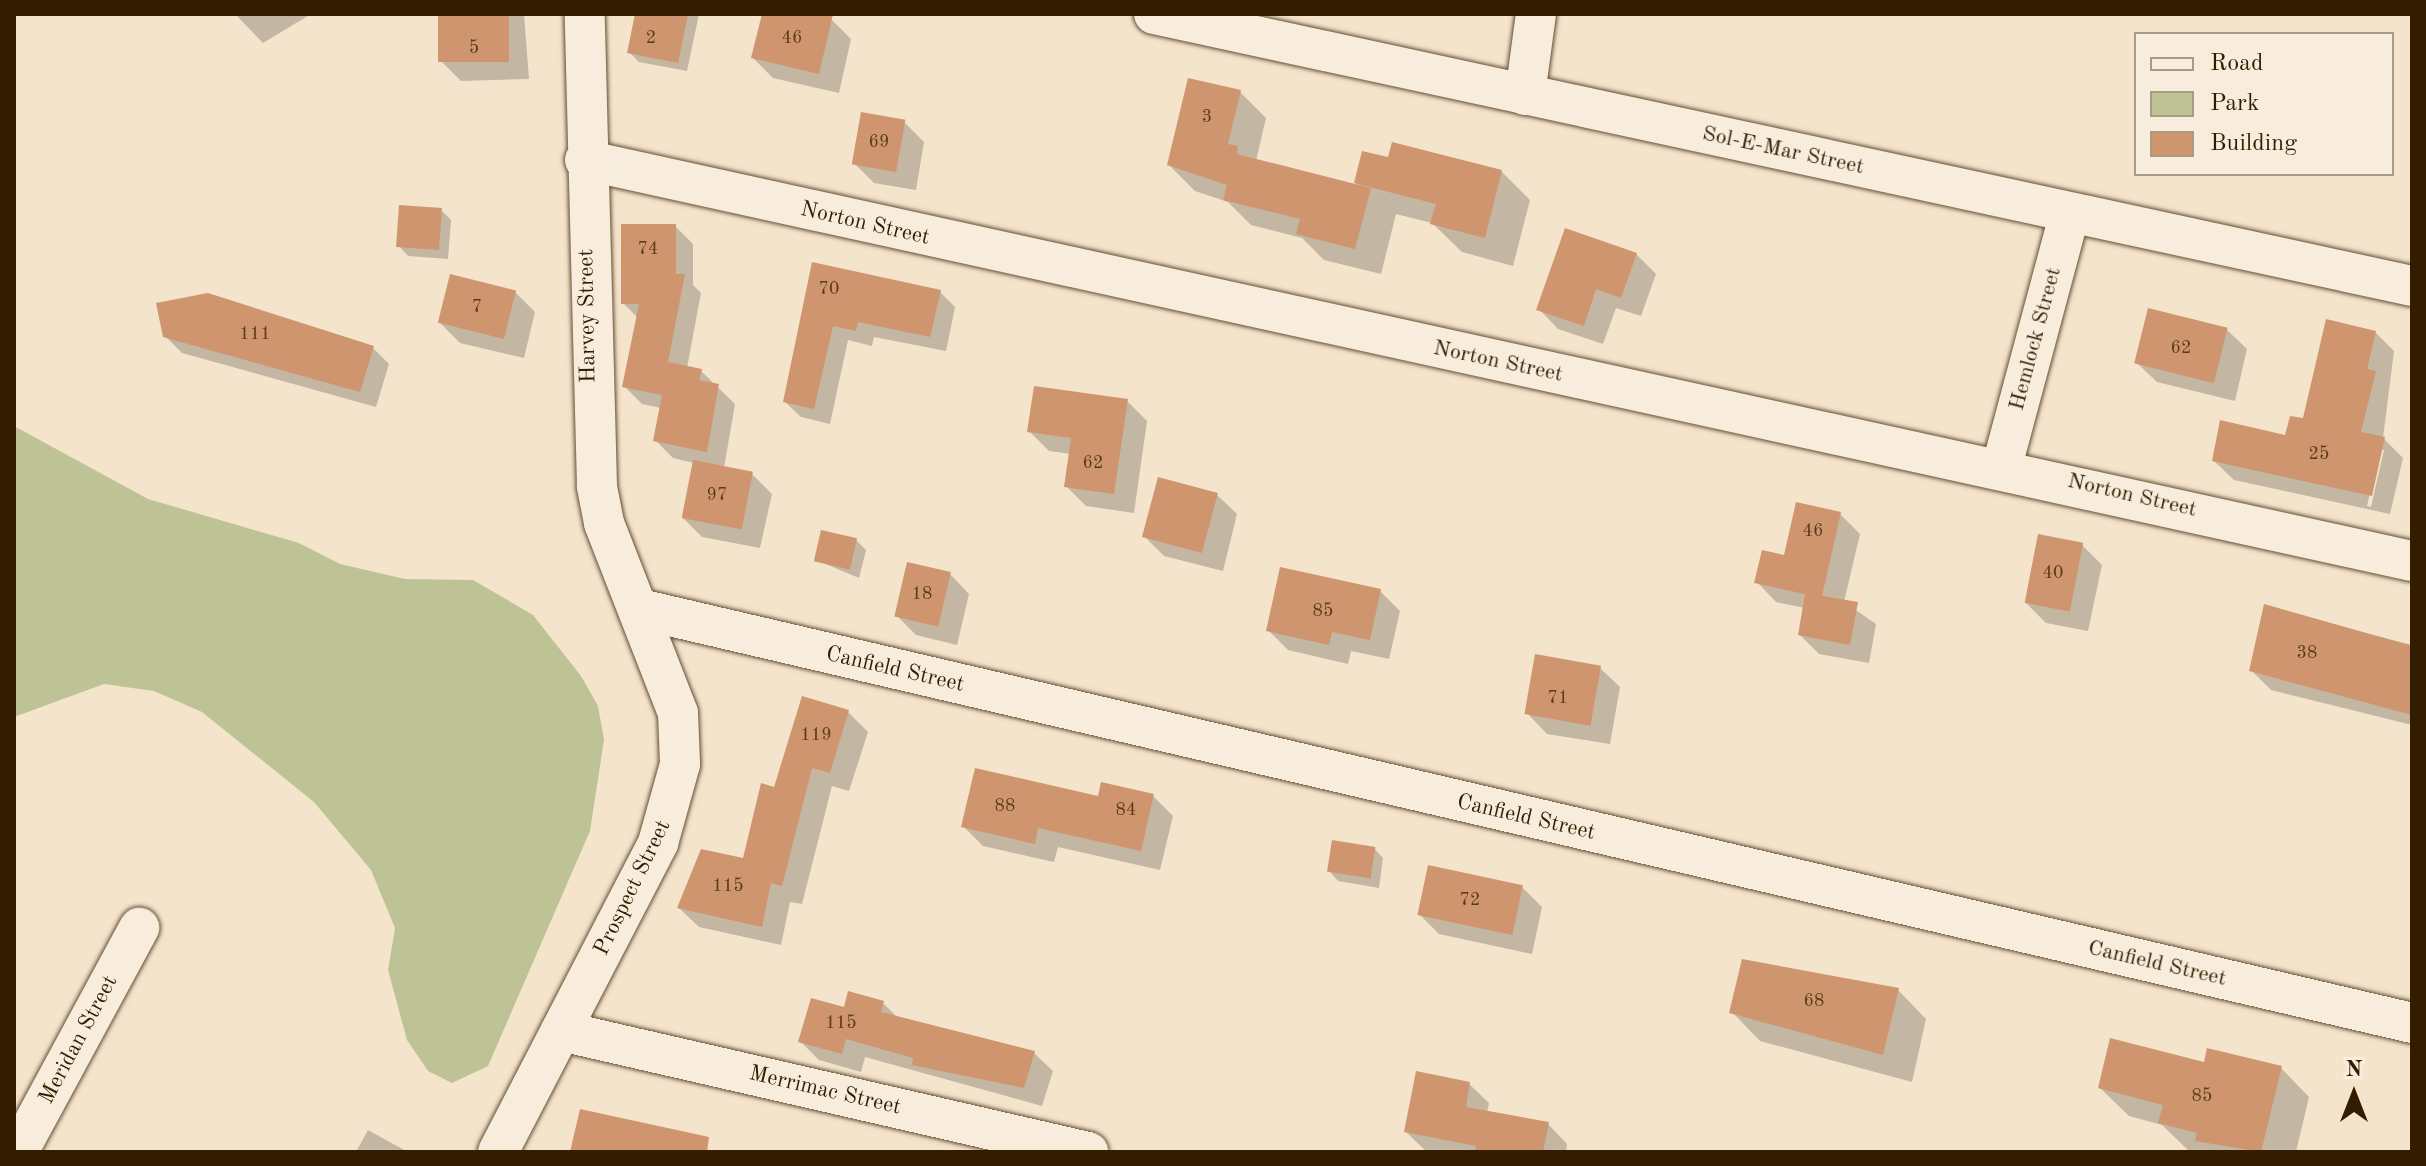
<!DOCTYPE html>
<html>
<head>
<meta charset="utf-8">
<style>
  body { margin:0 }
  #map { position:relative; width:2426px; height:1166px; overflow:hidden; background:#f4e4cb; font-family:"Old Standard TT",serif }
  div>[style] { position:absolute }
  [style*='--x'] { left:calc(var(--x)*1px); top:calc(var(--y)*1px); width:calc(var(--w)*1px); rotate:calc(var(--a)*1deg) }
  .green>* { inset:0; background:#bec395 }
  .shadow>* { inset:0; background:#0003 }
  .building>* { inset:0; background:#cf956e; transform-origin:0 0 }
  .roads { filter:drop-shadow(0 0 2px #634f33) drop-shadow(0 0 2px #634f33) }
  .street>* { height:40px; margin:-20px; padding:0 20px; transform-origin:20px; border-radius:20px; background:#f8eddd }
  span { translate:-50% -50%; white-space:nowrap; text-align:center; line-height:1.15; -webkit-text-stroke:6px #f8eddd; paint-order:stroke }
  .number-label { font-size:18px; color:#5a3b1c }
  .number-label span { -webkit-text-stroke-width:0 }
  .street-label { font-size:22px; color:#331d00 }
  .frame { position:absolute; inset:0; border:16px solid #331d00; pointer-events:none }
  .legend { position:absolute; left:2134px; top:32px; width:260px; height:144px; box-sizing:border-box; background:#f8eddd; border:2px solid #a99a85; margin:0; padding:10px 14px; list-style:none; font-size:24px; color:#331d00 }
  .legend li { display:flex; align-items:center; gap:16px; height:40px }
  .legend b { width:40px; border:2px solid #a99a85 }
  .north { position:absolute; left:2314px; top:1054px; width:80px; height:80px; -webkit-text-stroke:6px #f8eddd; paint-order:stroke; rotate:0deg; font-size:22px; font-weight:700; line-height:32px; text-align:center; color:#331d00 }
  .north::after { content:''; display:block; margin:auto; width:28px; height:36px; background:#331d00; clip-path:polygon(50% 0,100% 100%,50% 72%,0 100%) }
</style>
</head>
<body>
<div id="map">
  <div class="green">
    <div style="clip-path:polygon(14px 426px,148px 499px,299px 543px,340px 564px,405px 579px,473px 580px,533px 615px,581px 676px,598px 706px,604px 740px,590px 831px,488px 1066px,452px 1083px,428px 1071px,407px 1040px,388px 970px,395px 928px,371px 870px,314px 802px,202px 712px,154px 691px,104px 684px,14px 717px)"></div>
  </div>
  <div class="shadow">
    <div style="clip-path:polygon(235px 14px,311px 14px,263px 43px)"></div>
    <div style="clip-path:polygon(440px 14px,524px 14px,529px 79px,461px 81px,441px 61px)"></div>
    <div style="clip-path:polygon(637px 14px,699px 14px,687px 71px,639px 62px,629px 52px)"></div>
    <div style="clip-path:polygon(764px 14px,831px 19px,851px 39px,839px 93px,773px 78px,753px 58px)"></div>
    <div style="clip-path:polygon(1240px 92px,1266px 118px,1256px 161px,1361px 188px,1356px 183px,1389px 159px,1501px 171px,1530px 200px,1513px 266px,1462px 252px,1432px 223px,1396px 214px,1381px 274px,1324px 260px,1302px 238px,1251px 225px,1228px 202px,1195px 191px,1169px 165px)"></div>
    <div style="clip-path:polygon(904px 122px,924px 142px,916px 190px,874px 183px,854px 163px)"></div>
    <div style="clip-path:polygon(441px 210px,451px 220px,448px 259px,408px 256px,399px 246px)"></div>
    <div style="clip-path:polygon(675px 226px,693px 244px,693px 285px,701px 293px,687px 368px,701px 371px,735px 404px,724px 468px,752px 474px,772px 494px,760px 548px,702px 537px,682px 517px,694px 463px,673px 458px,655px 440px,661px 408px,642px 404px,624px 386px,638px 318px,623px 303px)"></div>
    <div style="clip-path:polygon(1636px 254px,1656px 274px,1641px 316px,1616px 308px,1603px 344px,1558px 329px,1539px 309px)"></div>
    <div style="clip-path:polygon(814px 264px,940px 292px,955px 307px,946px 351px,874px 337px,872px 346px,848px 340px,830px 424px,801px 417px,785px 402px)"></div>
    <div style="clip-path:polygon(515px 292px,535px 312px,524px 358px,460px 343px,440px 323px)"></div>
    <div style="clip-path:polygon(2227px 330px,2247px 349px,2235px 401px,2157px 382px,2137px 363px)"></div>
    <div style="clip-path:polygon(evenodd,2375px 332px,2394px 351px,2383px 438px,2403px 458px,2390px 514px,2234px 480px,2214px 461px,2286px 438px,2375px 332px,2380px 450px,2384px 450px,2371px 507px,2367px 506px,2380px 450px)"></div>
    <div style="clip-path:polygon(165px 336px,373px 348px,389px 364px,376px 407px,182px 353px)"></div>
    <div style="clip-path:polygon(1127px 401px,1147px 421px,1134px 513px,1086px 506px,1066px 486px,1071px 454px,1049px 451px,1029px 431px)"></div>
    <div style="clip-path:polygon(1217px 495px,1237px 514px,1223px 571px,1164px 556px,1144px 536px)"></div>
    <div style="clip-path:polygon(1840px 514px,1860px 534px,1844px 602px,1876px 624px,1869px 663px,1819px 654px,1800px 635px,1805px 608px,1776px 602px,1757px 582px)"></div>
    <div style="clip-path:polygon(856px 540px,866px 550px,859px 578px,816px 560px)"></div>
    <div style="clip-path:polygon(2082px 545px,2102px 565px,2088px 631px,2046px 623px,2026px 603px)"></div>
    <div style="clip-path:polygon(950px 574px,969px 594px,957px 645px,916px 635px,896px 615px)"></div>
    <div style="clip-path:polygon(1380px 591px,1400px 611px,1389px 659px,1351px 651px,1348px 664px,1288px 650px,1268px 630px)"></div>
    <div style="clip-path:polygon(2266px 607px,2412px 645px,2412px 725px,2271px 690px,2251px 670px)"></div>
    <div style="clip-path:polygon(1600px 668px,1620px 687px,1610px 744px,1547px 734px,1528px 714px)"></div>
    <div style="clip-path:polygon(848px 712px,868px 732px,849px 791px,832px 786px,802px 904px,790px 902px,781px 945px,699px 927px,679px 908px,744px 860px,775px 789px)"></div>
    <div style="clip-path:polygon(1153px 796px,1173px 816px,1160px 870px,1058px 847px,1054px 862px,983px 846px,963px 826px)"></div>
    <div style="clip-path:polygon(1374px 848px,1383px 858px,1379px 888px,1338px 881px,1329px 871px)"></div>
    <div style="clip-path:polygon(1522px 887px,1542px 907px,1532px 954px,1439px 934px,1419px 914px)"></div>
    <div style="clip-path:polygon(1898px 990px,1926px 1019px,1912px 1082px,1760px 1041px,1732px 1012px)"></div>
    <div style="clip-path:polygon(883px 1003px,898px 1018px,1034px 1053px,1053px 1071px,1042px 1106px,865px 1057px,861px 1072px,819px 1060px,801px 1042px,845px 1009px)"></div>
    <div style="clip-path:polygon(2205px 1064px,2281px 1068px,2309px 1097px,2296px 1152px,2189px 1151px,2162px 1125px,2129px 1116px,2100px 1088px)"></div>
    <div style="clip-path:polygon(1469px 1084px,1489px 1103px,1487px 1113px,1548px 1124px,1567px 1144px,1566px 1152px,1426px 1151px,1406px 1132px)"></div>
    <div style="clip-path:polygon(368px 1130px,406px 1151px,407px 1152px,356px 1152px)"></div>
  </div>
  <div class="building">
    <div style="left:438px;top:14px;width:71px;height:48px"></div>
    <div style="clip-path:polygon(635px 14px,688px 14px,678px 63px,627px 53px)"></div>
    <div style="clip-path:polygon(762px 14px,833px 14px,819px 74px,751px 58px)"></div>
    <div style="clip-path:polygon(1188px 78px,1241px 90px,1228px 144px,1238px 146px,1237px 154px,1371px 188px,1355px 249px,1296px 234px,1300px 219px,1223px 200px,1227px 185px,1167px 165px)"></div>
    <div style="left:861px;top:112px;width:45px;height:53px;rotate:10deg"></div>
    <div style="clip-path:polygon(1392px 142px,1502px 170px,1485px 238px,1430px 224px,1436px 204px,1354px 183px,1362px 151px,1388px 157px)"></div>
    <div style="left:399px;top:205px;width:43px;height:42px;rotate:4deg"></div>
    <div style="clip-path:polygon(621px 224px,676px 224px,676px 274px,685px 274px,668px 362px,702px 369px,699px 380px,719px 384px,707px 452px,653px 441px,662px 395px,622px 387px,639px 304px,621px 304px)"></div>
    <div style="clip-path:polygon(1565px 228px,1637px 253px,1621px 298px,1596px 289px,1584px 326px,1536px 310px)"></div>
    <div style="clip-path:polygon(812px 262px,941px 290px,930px 337px,858px 322px,856px 331px,833px 326px,814px 409px,783px 402px)"></div>
    <div style="left:450px;top:274px;width:68px;height:50px;rotate:14deg"></div>
    <div style="clip-path:polygon(208px 293px,374px 346px,360px 392px,163px 337px,156px 303px)"></div>
    <div style="left:2148px;top:308px;width:82px;height:57px;rotate:14deg"></div>
    <div style="clip-path:polygon(2326px 319px,2376px 331px,2367px 369px,2376px 371px,2361px 432px,2385px 437px,2372px 496px,2212px 461px,2220px 420px,2285px 435px,2290px 416px,2303px 418px)"></div>
    <div style="clip-path:polygon(1034px 386px,1128px 399px,1114px 494px,1064px 487px,1071px 438px,1027px 432px)"></div>
    <div style="left:693px;top:460px;width:61px;height:59px;rotate:11deg"></div>
    <div style="left:1158px;top:477px;width:62px;height:62px;rotate:15deg"></div>
    <div style="clip-path:polygon(1796px 502px,1841px 512px,1822px 596px,1858px 602px,1850px 645px,1798px 635px,1805px 594px,1754px 583px,1762px 550px,1784px 555px)"></div>
    <div style="left:821px;top:530px;width:37px;height:32px;rotate:13deg"></div>
    <div style="left:2038px;top:534px;width:46px;height:70px;rotate:11deg"></div>
    <div style="left:907px;top:562px;width:45px;height:56px;rotate:13deg"></div>
    <div style="clip-path:polygon(1280px 567px,1381px 589px,1370px 640px,1332px 632px,1329px 645px,1266px 631px)"></div>
    <div style="clip-path:polygon(2264px 604px,2412px 646px,2412px 715px,2249px 671px)"></div>
    <div style="left:1535px;top:654px;width:67px;height:61px;rotate:10deg"></div>
    <div style="clip-path:polygon(802px 696px,849px 710px,830px 773px,812px 768px,782px 886px,771px 883px,762px 927px,677px 908px,701px 849px,743px 858px,761px 783px,774px 787px)"></div>
    <div style="clip-path:polygon(975px 768px,1098px 796px,1101px 782px,1154px 794px,1141px 851px,1038px 828px,1035px 844px,961px 827px)"></div>
    <div style="left:1332px;top:840px;width:44px;height:32px;rotate:9deg"></div>
    <div style="left:1428px;top:865px;width:97px;height:51px;rotate:12deg"></div>
    <div style="clip-path:polygon(1742px 959px,1899px 988px,1883px 1055px,1729px 1013px)"></div>
    <div style="clip-path:polygon(848px 991px,884px 1001px,881px 1012px,1035px 1051px,1024px 1088px,912px 1065px,913px 1058px,846px 1039px,842px 1054px,798px 1042px,811px 998px,844px 1007px)"></div>
    <div style="clip-path:polygon(2110px 1038px,2204px 1062px,2207px 1048px,2282px 1066px,2261px 1152px,2195px 1141px,2197px 1133px,2158px 1123px,2163px 1105px,2098px 1088px)"></div>
    <div style="clip-path:polygon(1416px 1071px,1470px 1082px,1466px 1107px,1549px 1122px,1543px 1152px,1475px 1152px,1476px 1146px,1404px 1132px)"></div>
    <div style="clip-path:polygon(580px 1109px,709px 1137px,707px 1152px,570px 1152px)"></div>
  </div>
  <div class="roads">
    <div class="street">
      <div style="--x:1154;--y:14;--w:1287;--a:12.2"></div>
      <div style="--x:1525;--y:95;--w:82;--a:-82.3"></div>
      <div style="--x:585;--y:160;--w:1870;--a:12.38"></div>
      <div style="--x:2002;--y:466;--w:262;--a:-75"></div>
      <div style="--x:640;--y:609;--w:1820;--a:13.15"></div>
      <div style="--x:561;--y:1031;--w:541;--a:12.93"></div>
      <div style="--x:18;--y:1152;--w:255;--a:-61.6"></div>
      <div style="--x:498;--y:1152;--w:348;--a:-62.6"></div>
      <div style="--x:658;--y:843;--w:82;--a:-74.4"></div>
      <div style="--x:680;--y:764;--w:51;--a:-92.2"></div>
      <div style="--x:678;--y:713;--w:204;--a:-111.3"></div>
      <div style="--x:604;--y:523;--w:38;--a:-101"></div>
      <div style="--x:597;--y:486;--w:472;--a:-91.5"></div>
    </div>
  </div>
  <div class="number-label">
    <span style="left:651px;top:38px">2</span>
    <span style="left:792px;top:38px">46</span>
    <span style="left:474px;top:48px">5</span>
    <span style="left:1207px;top:117px">3</span>
    <span style="left:879px;top:142px">69</span>
    <span style="left:648px;top:249px">74</span>
    <span style="left:829px;top:289px">70</span>
    <span style="left:477px;top:307px">7</span>
    <span style="left:255px;top:334px">111</span>
    <span style="left:2181px;top:348px">62</span>
    <span style="left:2319px;top:454px">25</span>
    <span style="left:1093px;top:463px">62</span>
    <span style="left:717px;top:495px">97</span>
    <span style="left:1813px;top:531px">46</span>
    <span style="left:2053px;top:573px">40</span>
    <span style="left:922px;top:594px">18</span>
    <span style="left:1323px;top:611px">85</span>
    <span style="left:2307px;top:653px">38</span>
    <span style="left:1558px;top:698px">71</span>
    <span style="left:816px;top:735px">119</span>
    <span style="left:1005px;top:806px">88</span>
    <span style="left:1126px;top:810px">84</span>
    <span style="left:728px;top:886px">115</span>
    <span style="left:1470px;top:900px">72</span>
    <span style="left:1814px;top:1001px">68</span>
    <span style="left:841px;top:1023px">115</span>
    <span style="left:2202px;top:1096px">85</span>
  </div>
  <div class="street-label">
    <span style="left:1783px;top:151px;rotate:12deg">Sol-E-Mar Street</span>
    <span style="left:865px;top:224px;rotate:13deg">Norton Street</span>
    <span style="left:588px;top:316px;rotate:-91deg">Harvey Street</span>
    <span style="left:2036px;top:339px;rotate:-75deg">Hemlock Street</span>
    <span style="left:1498px;top:362px;rotate:12deg">Norton Street</span>
    <span style="left:2132px;top:496px;rotate:13deg">Norton Street</span>
    <span style="left:895px;top:670px;rotate:13deg">Canfield Street</span>
    <span style="left:1526px;top:818px;rotate:13deg">Canfield Street</span>
    <span style="left:633px;top:888px;rotate:-64deg">Prospect Street</span>
    <span style="left:2157px;top:964px;rotate:13deg">Canfield Street</span>
    <span style="left:79px;top:1040px;rotate:-62deg">Meridan Street</span>
    <span style="left:825px;top:1091px;rotate:13deg">Merrimac Street</span>
  </div>
  <div class="frame"></div>
  <ul class="legend">
  <li><b style="height:10px;background:#f8eddd"></b>Road</li>
  <li><b style="height:22px;background:#bec395"></b>Park</li>
  <li><b style="height:22px;background:#cf956e"></b>Building</li>
  </ul>
  <div class="north">N</div>
</div>
</body>
</html>
